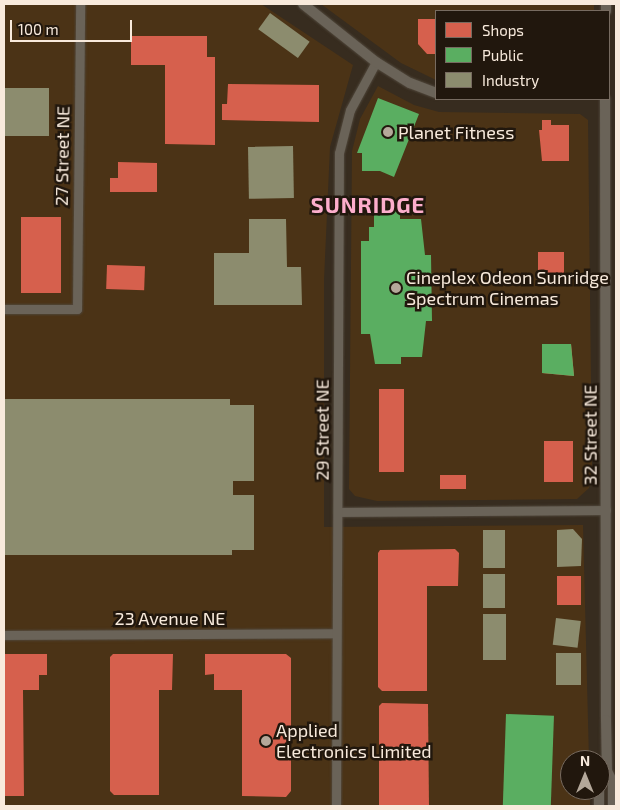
<!DOCTYPE html>
<html>
<head>
<meta charset="utf-8">
<style>
  body { margin:0 }
  #map { position:relative; width:620px; height:810px; overflow:hidden; background:#372c1f; font-family:"Exo 2",sans-serif }
  div>[style] { position:absolute }
  [style*='--x'] { left:calc(var(--x)*1px); top:calc(var(--y)*1px); width:calc(var(--w)*1px); rotate:calc(var(--a)*1deg) }
  .built>* { inset:0; background:#4b3316 }
  .shops>* { inset:0; background:#d6604d; transform-origin:0 0 }
  .public>* { inset:0; background:#5aae61; transform-origin:0 0 }
  .industry>* { inset:0; background:#8c8c6e; transform-origin:0 0 }
  .roads { filter:drop-shadow(0 0 1px #50473b) drop-shadow(0 0 1px #50473b) }
  .minor>* { height:9px; margin:-4.5px; padding:0 4.5px; transform-origin:4.5px; border-radius:4.5px; background:#6a6358 }
  .tertiary>* { height:10px; margin:-5px; padding:0 5px; transform-origin:5px; border-radius:5px; background:#6a6358 }
  .dots>* { width:14px; height:14px; translate:-50% -50%; box-sizing:border-box; border:2px solid #21170d; border-radius:50% }
  span { translate:-50% -50%; white-space:nowrap; text-align:center; line-height:1.15; -webkit-text-stroke:5px #21170d; paint-order:stroke }
  .poi-label { font-size:18px; color:#f8eadc }
  .left { translate:0 -50%; text-align:left }
  .street-label { font-size:18px; color:#f8eadc }
  .district-label { font-size:22px; color:#fdaecc; font-weight:700; letter-spacing:1px }
  .frame { position:absolute; inset:0; border:5px solid #f8eadc; pointer-events:none }
  .legend { position:absolute; left:435px; top:10px; width:175px; height:90px; box-sizing:border-box; background:#21170d; border:1px solid #776b60; margin:0; padding:6px 9px; list-style:none; font-size:15px; color:#f8eadc }
  .legend li { display:flex; align-items:center; gap:10px; height:25px }
  .legend b { width:25px; border:1px solid #776b60 }
  .north { position:absolute; left:560px; top:750px; width:50px; height:50px; box-sizing:border-box; background:#21170d; border:1px solid #776b60; border-radius:50%; rotate:0deg; font-size:14px; font-weight:700; line-height:20px; text-align:center; color:#f8eadc }
  .north::after { content:''; display:block; margin:auto; width:18px; height:22px; background:#b4a89a; clip-path:polygon(50% 0,100% 100%,50% 72%,0 100%) }
  .scale { position:absolute; left:10px; top:20px; width:122px; height:22px; box-sizing:border-box; border:2px solid #f8eadc; border-top:0; padding-left:6px; font-size:15px; line-height:18px; white-space:nowrap; color:#f8eadc; -webkit-text-stroke:4px #21170d; paint-order:stroke }
</style>
</head>
<body>
<div id="map">
  <div class="built">
    <div style="clip-path:polygon(4px 4px,261px 4px,353px 65px,330px 147px,324px 280px,324px 527px,583px 525px,589px 760px,570px 760px,570px 790px,590px 790px,590px 806px,4px 806px)"></div>
    <div style="clip-path:polygon(321px 4px,594px 4px,594px 11px,436px 11px,436px 80px,401px 63px)"></div>
    <div style="clip-path:polygon(378px 86px,414px 105px,439px 112px,580px 114px,588px 120px,592px 469px,589px 488px,577px 499px,377px 501px,355px 496px,349px 489px,352px 151px,360px 119px)"></div>
  </div>
  <div class="shops">
    <div style="clip-path:polygon(418px 19px,436px 19px,436px 54px,427px 54px,418px 44px)"></div>
    <div style="clip-path:polygon(131px 36px,207px 36px,207px 57px,215px 57px,215px 145px,165px 144px,165px 65px,131px 65px)"></div>
    <div style="clip-path:polygon(228px 84px,319px 85px,319px 122px,222px 120px,222px 104px,227px 104px)"></div>
    <div style="clip-path:polygon(542px 120px,551px 120px,551px 125px,569px 125px,569px 161px,542px 161px,539px 130px,542px 130px)"></div>
    <div style="clip-path:polygon(118px 162px,157px 163px,157px 192px,110px 192px,110px 178px,118px 178px)"></div>
    <div style="left:21px;top:217px;width:40px;height:76px"></div>
    <div style="left:538px;top:252px;width:26px;height:27px"></div>
    <div style="left:107px;top:265px;width:38px;height:24px;rotate:2deg"></div>
    <div style="clip-path:polygon(542px 344px,571px 344px,574px 376px,542px 373px)"></div>
    <div style="left:379px;top:389px;width:25px;height:83px"></div>
    <div style="left:544px;top:441px;width:29px;height:41px"></div>
    <div style="left:440px;top:475px;width:26px;height:14px"></div>
    <div style="clip-path:polygon(455px 549px,459px 553px,458px 586px,427px 586px,427px 691px,382px 691px,378px 687px,378px 553px,380px 550px)"></div>
    <div style="left:557px;top:576px;width:24px;height:29px"></div>
    <div style="clip-path:polygon(4px 654px,47px 654px,47px 675px,39px 675px,39px 690px,23px 690px,24px 796px,4px 796px)"></div>
    <div style="clip-path:polygon(113px 654px,173px 654px,172px 690px,159px 690px,159px 795px,114px 795px,110px 791px,110px 657px)"></div>
    <div style="clip-path:polygon(205px 654px,286px 654px,291px 658px,291px 791px,286px 797px,242px 796px,242px 690px,214px 690px,214px 674px,205px 675px)"></div>
    <div style="clip-path:polygon(382px 703px,428px 704px,429px 806px,379px 806px,379px 706px)"></div>
  </div>
  <div class="public">
    <div style="clip-path:polygon(378px 98px,419px 114px,394px 177px,380px 171px,362px 171px,362px 153px,357px 153px)"></div>
    <div style="clip-path:polygon(400px 211px,400px 219px,421px 219px,425px 255px,431px 255px,432px 321px,426px 321px,422px 357px,401px 357px,401px 364px,375px 364px,370px 334px,361px 334px,361px 241px,369px 241px,369px 227px,374px 227px,374px 212px)"></div>
    <div style="clip-path:polygon(542px 344px,571px 344px,574px 376px,542px 373px)"></div>
    <div style="left:506px;top:714px;width:48px;height:92px;rotate:2deg"></div>
  </div>
  <div class="industry">
    <div style="left:270px;top:13px;width:49px;height:20px;rotate:36deg"></div>
    <div style="left:4px;top:88px;width:45px;height:48px"></div>
    <div style="left:293px;top:146px;width:52px;height:45px;rotate:89deg"></div>
    <div style="clip-path:polygon(249px 219px,286px 219px,287px 267px,301px 267px,302px 305px,214px 305px,214px 253px,249px 253px)"></div>
    <div style="clip-path:polygon(4px 399px,230px 399px,230px 405px,254px 405px,254px 481px,233px 481px,233px 495px,254px 495px,254px 550px,232px 550px,232px 555px,4px 555px)"></div>
    <div style="clip-path:polygon(573px 529px,582px 539px,581px 566px,557px 567px,557px 530px)"></div>
    <div style="left:483px;top:530px;width:22px;height:38px"></div>
    <div style="left:483px;top:574px;width:22px;height:34px"></div>
    <div style="left:483px;top:614px;width:23px;height:46px"></div>
    <div style="left:556px;top:618px;width:25px;height:27px;rotate:7deg"></div>
    <div style="left:556px;top:653px;width:25px;height:32px"></div>
  </div>
  <div class="roads">
    <div class="minor">
      <div style="--x:4;--y:309;--w:73;--a:0"></div>
      <div style="--x:77;--y:309;--w:305;--a:-89.4"></div>
      <div style="--x:338;--y:512;--w:268;--a:-0.4"></div>
      <div style="--x:4;--y:635;--w:332;--a:-0.3"></div>
      <div style="--x:336;--y:806;--w:653;--a:-89.74"></div>
      <div style="--x:339;--y:153;--w:44;--a:-75.7"></div>
      <div style="--x:350;--y:110;--w:55;--a:-61.6"></div>
    </div>
    <div class="tertiary">
      <div style="--x:303;--y:4;--w:93;--a:38.5"></div>
      <div style="--x:376;--y:62;--w:40;--a:32"></div>
      <div style="--x:410;--y:83;--w:28;--a:21"></div>
      <div style="--x:606;--y:11;--w:7;--a:-90"></div>
      <div style="--x:605;--y:99;--w:621;--a:89.91"></div>
      <div style="--x:606;--y:720;--w:51;--a:88.9"></div>
      <div style="--x:607;--y:771;--w:13;--a:63"></div>
      <div style="--x:613;--y:783;--w:23;--a:90"></div>
      <div style="--x:600;--y:783;--w:14;--a:-60"></div>
      <div style="--x:599;--y:806;--w:16;--a:-90"></div>
    </div>
  </div>
  <div class="dots">
    <div style="left:388px;top:132px;background:#b4a89a"></div>
    <div style="left:396px;top:288px;background:#b4a89a"></div>
    <div style="left:266px;top:741px;background:#b4a89a"></div>
  </div>
  <div class="poi-label">
    <span class="left" style="left:398px;top:132px">Planet Fitness</span>
    <span class="left" style="left:406px;top:288px">Cineplex Odeon Sunridge<br>Spectrum Cinemas</span>
    <span class="left" style="left:276px;top:741px">Applied<br>Electronics Limited</span>
  </div>
  <div class="street-label">
    <span style="left:62px;top:156px;rotate:-89deg">27 Street NE</span>
    <span style="left:322px;top:430px;rotate:-90deg">29 Street NE</span>
    <span style="left:590px;top:435px;rotate:-90deg">32 Street NE</span>
    <span style="left:170px;top:618px">23 Avenue NE</span>
  </div>
  <div class="district-label">
    <span style="left:368px;top:205px">SUNRIDGE</span>
  </div>
  <div class="frame"></div>
  <ul class="legend">
  <li><b style="height:14px;background:#d6604d"></b>Shops</li>
  <li><b style="height:14px;background:#5aae61"></b>Public</li>
  <li><b style="height:14px;background:#8c8c6e"></b>Industry</li>
  </ul>
  <div class="north">N</div>
  <div class="scale">100 m</div>
</div>
</body>
</html>
